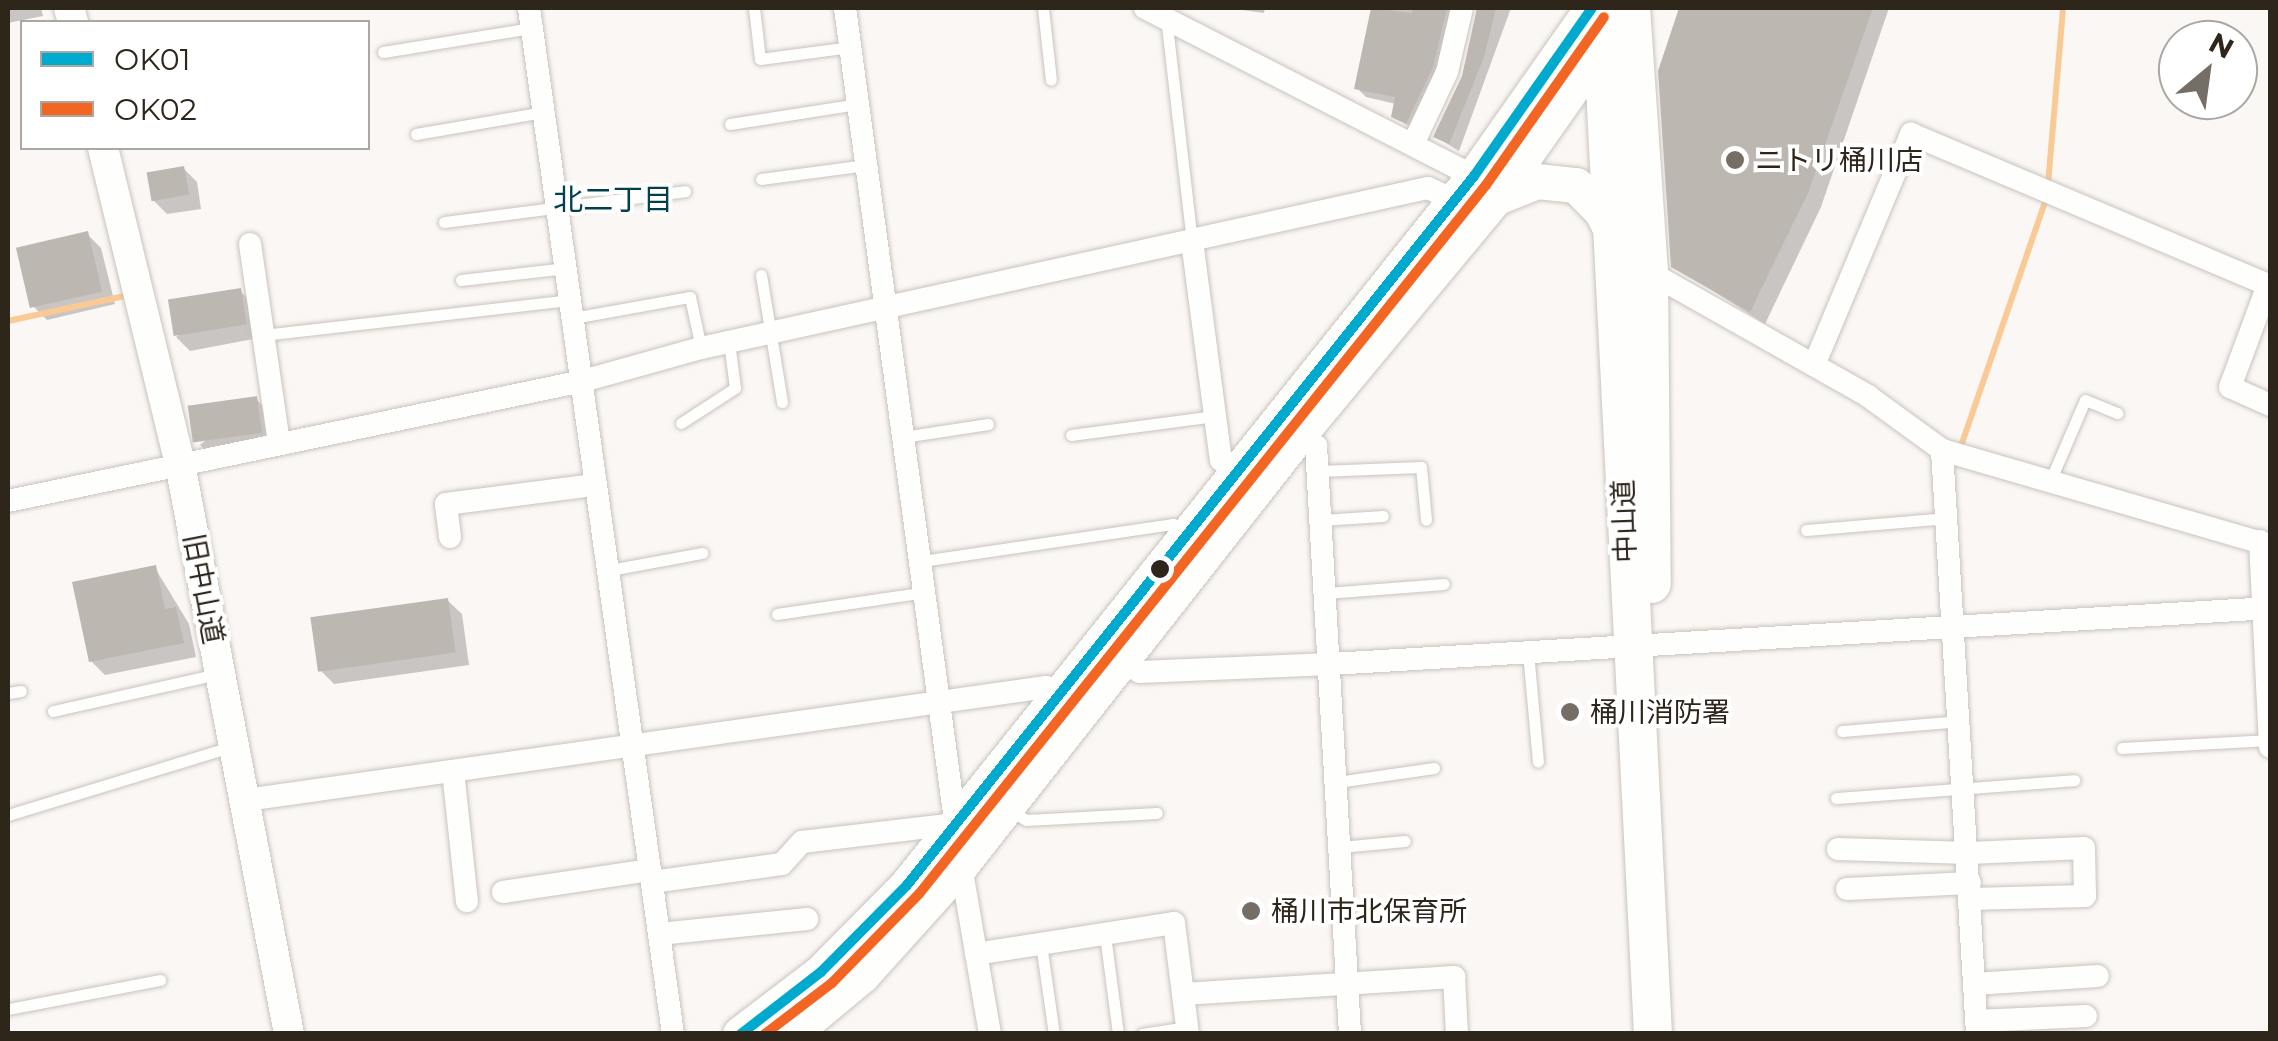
<!DOCTYPE html>
<html>
<head>
<meta charset="utf-8">
<style>
  body { margin:0 }
  #map { position:relative; width:2278px; height:1041px; overflow:hidden; background:#faf7f4; font-family:Montserrat,"Noto Sans JP",sans-serif }
  div>[style] { position:absolute }
  [style*='--x'] { left:calc(var(--x)*1px); top:calc(var(--y)*1px); width:calc(var(--w)*1px); rotate:calc(var(--a)*1deg) }
  .shadow>* { inset:0; background:#0003 }
  .stream>* { height:6px; margin:-3px; padding:0 3px; transform-origin:3px; border-radius:3px; background:#f9ca95 }
  .building>* { inset:0; background:#bcb7b1; transform-origin:0 0 }
  .roads { filter:drop-shadow(0 0 2px #c9c3bd) drop-shadow(0 0 2px #c9c3bd) }
  .service>* { height:11px; margin:-5.5px; padding:0 5.5px; transform-origin:5.5px; border-radius:5.5px; background:#fefefd }
  .minor>* { height:22px; margin:-11px; padding:0 11px; transform-origin:11px; border-radius:11px; background:#fefefd }
  .secondary>* { height:30px; margin:-15px; padding:0 15px; transform-origin:15px; border-radius:15px; background:#fefefd }
  .primary>* { height:35px; margin:-17.5px; padding:0 17.5px; transform-origin:17.5px; border-radius:17.5px; background:#fefefd }
  .trunk>* { height:38px; margin:-19px; padding:0 19px; transform-origin:19px; border-radius:19px; background:#fefefd }
  .bus-1>* { height:10px; margin:-5px; padding:0 5px; transform-origin:5px; border-radius:5px; background:#00a9ce }
  .bus-2>* { height:10px; margin:-5px; padding:0 5px; transform-origin:5px; border-radius:5px; background:#f26522 }
  .dots>* { width:28px; height:28px; translate:-50% -50%; box-sizing:border-box; border:5px solid #fff; border-radius:50% }
  span { translate:-50% -50%; white-space:nowrap; text-align:center; line-height:1.15; -webkit-text-stroke:8px #fff; paint-order:stroke }
  .poi-label { font-size:28px; color:#2e251b }
  .left { translate:0 -50%; text-align:left }
  .street-label { font-size:28px; color:#2e251b }
  .neighbourhood-label { font-size:30px; color:#023f4d }
  .frame { position:absolute; inset:0; border:10px solid #2e251b; pointer-events:none }
  .legend { position:absolute; left:20px; top:20px; width:350px; height:130px; box-sizing:border-box; background:#fff; border:2px solid #aba8a4; margin:0; padding:12px 18px; list-style:none; font-size:30px; color:#2e251b }
  .legend li { display:flex; align-items:center; gap:20px; height:50px }
  .legend b { width:50px; border:2px solid #aba8a4 }
  .north { position:absolute; left:2158px; top:20px; width:100px; height:100px; box-sizing:border-box; background:#fff; border:2px solid #aba8a4; border-radius:50%; rotate:29deg; font-size:28px; font-weight:700; line-height:40px; text-align:center; color:#2e251b }
  .north::after { content:''; display:block; margin:auto; width:35px; height:45px; background:#756e67; clip-path:polygon(50% 0,100% 100%,50% 72%,0 100%) }
</style>
</head>
<body>
<div id="map">
  <div class="shadow">
    <div style="clip-path:polygon(8px 8px,41px 8px,43px 16px,8px 23px)"></div>
    <div style="clip-path:polygon(1228px 8px,1265px 8px,1264px 13px)"></div>
    <div style="clip-path:polygon(1374px 8px,1466px 8px,1416px 131px,1394px 116px,1396px 104px,1366px 97px,1357px 88px)"></div>
    <div style="clip-path:polygon(1477px 8px,1511px 8px,1459px 151px,1436px 137px,1464px 77px)"></div>
    <div style="clip-path:polygon(1681px 8px,1889px 8px,1821px 207px,1765px 324px,1674px 266px,1660px 71px)"></div>
    <div style="clip-path:polygon(183px 168px,197px 182px,201px 209px,167px 214px,153px 200px)"></div>
    <div style="clip-path:polygon(87px 234px,101px 248px,115px 304px,47px 320px,33px 306px)"></div>
    <div style="clip-path:polygon(240px 291px,255px 305px,259px 338px,190px 351px,176px 337px)"></div>
    <div style="clip-path:polygon(256px 399px,270px 413px,275px 446px,214px 459px,200px 445px)"></div>
    <div style="clip-path:polygon(155px 568px,189px 624px,196px 657px,105px 675px,91px 661px)"></div>
    <div style="clip-path:polygon(447px 600px,462px 614px,469px 665px,334px 684px,320px 670px)"></div>
  </div>
  <div class="stream">
    <div style="--x:2048;--y:184;--w:177;--a:-85.1"></div>
    <div style="--x:8;--y:321;--w:124;--a:-12.1"></div>
    <div style="--x:1960;--y:449;--w:267;--a:-71"></div>
  </div>
  <div class="building">
    <div style="clip-path:polygon(1371px 8px,1412px 13px,1413px 8px,1447px 8px,1433px 67px,1406px 124px,1391px 117px,1395px 97px,1354px 89px)"></div>
    <div style="clip-path:polygon(1477px 8px,1496px 8px,1484px 57px,1449px 144px,1433px 137px,1462px 76px)"></div>
    <div style="clip-path:polygon(1679px 8px,1873px 8px,1808px 193px,1750px 312px,1671px 267px,1658px 71px)"></div>
    <div style="left:184px;top:166px;width:29px;height:38px;rotate:80deg"></div>
    <div style="left:88px;top:231px;width:62px;height:74px;rotate:77deg"></div>
    <div style="left:241px;top:288px;width:37px;height:74px;rotate:81deg"></div>
    <div style="left:257px;top:396px;width:37px;height:70px;rotate:82deg"></div>
    <div style="clip-path:polygon(156px 565px,165px 609px,176px 607px,184px 643px,89px 662px,72px 582px)"></div>
    <div style="left:448px;top:598px;width:55px;height:139px;rotate:82deg"></div>
  </div>
  <div class="roads">
    <div class="service">
      <div style="--x:754;--y:8;--w:51;--a:83.3"></div>
      <div style="--x:760;--y:59;--w:91;--a:-7.6"></div>
      <div style="--x:1043;--y:8;--w:72;--a:83.7"></div>
      <div style="--x:1166;--y:17;--w:226;--a:83.4"></div>
      <div style="--x:383;--y:52;--w:151;--a:-9.2"></div>
      <div style="--x:730;--y:124;--w:130;--a:-8.9"></div>
      <div style="--x:416;--y:134;--w:130;--a:-9.8"></div>
      <div style="--x:761;--y:179;--w:106;--a:-7.6"></div>
      <div style="--x:444;--y:222;--w:243;--a:-7.3"></div>
      <div style="--x:761;--y:275;--w:129;--a:80.6"></div>
      <div style="--x:461;--y:280;--w:106;--a:-6.5"></div>
      <div style="--x:573;--y:318;--w:119;--a:-10.2"></div>
      <div style="--x:690;--y:297;--w:52;--a:77.8"></div>
      <div style="--x:263;--y:335;--w:310;--a:-6.5"></div>
      <div style="--x:681;--y:423;--w:64;--a:-32.9"></div>
      <div style="--x:735;--y:388;--w:46;--a:-97.4"></div>
      <div style="--x:1071;--y:435;--w:145;--a:-7.5"></div>
      <div style="--x:903;--y:437;--w:86;--a:-8.7"></div>
      <div style="--x:1318;--y:471;--w:103;--a:-2.2"></div>
      <div style="--x:1421;--y:467;--w:53;--a:84.6"></div>
      <div style="--x:2051;--y:479;--w:86;--a:-66.7"></div>
      <div style="--x:2085;--y:400;--w:35;--a:22"></div>
      <div style="--x:1321;--y:520;--w:62;--a:-3.7"></div>
      <div style="--x:1806;--y:530;--w:142;--a:-4.9"></div>
      <div style="--x:922;--y:561;--w:254;--a:-8.4"></div>
      <div style="--x:1173;--y:524;--w:12;--a:31"></div>
      <div style="--x:610;--y:570;--w:94;--a:-10.5"></div>
      <div style="--x:1326;--y:593;--w:118;--a:-4.4"></div>
      <div style="--x:777;--y:614;--w:151;--a:-8.4"></div>
      <div style="--x:1528;--y:652;--w:110;--a:84.8"></div>
      <div style="--x:8;--y:693;--w:13;--a:-9"></div>
      <div style="--x:53;--y:711;--w:168;--a:-12.7"></div>
      <div style="--x:1842;--y:731;--w:119;--a:-4.8"></div>
      <div style="--x:2122;--y:748;--w:148;--a:-3.1"></div>
      <div style="--x:1337;--y:782;--w:98;--a:-8.2"></div>
      <div style="--x:1836;--y:798;--w:239;--a:-4.3"></div>
      <div style="--x:1009;--y:810;--w:20;--a:30"></div>
      <div style="--x:1026;--y:820;--w:131;--a:-3.1"></div>
      <div style="--x:8;--y:815;--w:235;--a:-17"></div>
      <div style="--x:1340;--y:847;--w:65;--a:-5.3"></div>
      <div style="--x:1105;--y:935;--w:100;--a:82.5"></div>
      <div style="--x:1041;--y:944;--w:91;--a:81.8"></div>
      <div style="--x:8;--y:1009;--w:155;--a:-10.8"></div>
      <div style="--x:1142;--y:1034;--w:46;--a:-8.8"></div>
    </div>
    <div class="minor">
      <div style="--x:529;--y:8;--w:1036;--a:82.01"></div>
      <div style="--x:845;--y:8;--w:827;--a:82.29"></div>
      <div style="--x:1145;--y:8;--w:369;--a:27.1"></div>
      <div style="--x:1414;--y:142;--w:77;--a:-64.8"></div>
      <div style="--x:1447;--y:72;--w:66;--a:-76.8"></div>
      <div style="--x:1192;--y:241;--w:221;--a:82.5"></div>
      <div style="--x:1221;--y:460;--w:19;--a:39"></div>
      <div style="--x:250;--y:244;--w:200;--a:81.7"></div>
      <div style="--x:1642;--y:268;--w:260;--a:29.5"></div>
      <div style="--x:1868;--y:396;--w:92;--a:36.1"></div>
      <div style="--x:1942;--y:450;--w:341;--a:16.2"></div>
      <div style="--x:2268;--y:285;--w:109;--a:110.4"></div>
      <div style="--x:2230;--y:387;--w:44;--a:24.2"></div>
      <div style="--x:1814;--y:365;--w:251;--a:-67.2"></div>
      <div style="--x:1911;--y:134;--w:390;--a:22.9"></div>
      <div style="--x:1300;--y:433;--w:21;--a:39"></div>
      <div style="--x:1316;--y:446;--w:589;--a:86.69"></div>
      <div style="--x:1942;--y:450;--w:585;--a:86.57"></div>
      <div style="--x:8;--y:501;--w:587;--a:-11.79"></div>
      <div style="--x:583;--y:381;--w:123;--a:-15.6"></div>
      <div style="--x:701;--y:348;--w:744;--a:-12.41"></div>
      <div style="--x:1428;--y:188;--w:29;--a:25"></div>
      <div style="--x:450;--y:537;--w:33;--a:-97"></div>
      <div style="--x:446;--y:504;--w:150;--a:-7.3"></div>
      <div style="--x:2260;--y:541;--w:206;--a:87.2"></div>
      <div style="--x:1124;--y:661;--w:19;--a:35"></div>
      <div style="--x:1140;--y:672;--w:191;--a:-2.4"></div>
      <div style="--x:1331;--y:664;--w:941;--a:-3.41"></div>
      <div style="--x:453;--y:771;--w:131;--a:83.9"></div>
      <div style="--x:246;--y:800;--w:808;--a:-8.04"></div>
      <div style="--x:1046;--y:687;--w:15;--a:37"></div>
      <div style="--x:1838;--y:849;--w:131;--a:1.7"></div>
      <div style="--x:1969;--y:853;--w:115;--a:-2.5"></div>
      <div style="--x:2084;--y:848;--w:48;--a:88.8"></div>
      <div style="--x:2085;--y:896;--w:115;--a:178.5"></div>
      <div style="--x:960;--y:860;--w:177;--a:80.2"></div>
      <div style="--x:652;--y:882;--w:131;--a:-7.9"></div>
      <div style="--x:782;--y:864;--w:30;--a:-48"></div>
      <div style="--x:802;--y:842;--w:155;--a:-6.7"></div>
      <div style="--x:1847;--y:889;--w:123;--a:-2.8"></div>
      <div style="--x:503;--y:892;--w:149;--a:-8.5"></div>
      <div style="--x:659;--y:934;--w:149;--a:-5.8"></div>
      <div style="--x:976;--y:954;--w:200;--a:-8.9"></div>
      <div style="--x:1174;--y:923;--w:112;--a:82.8"></div>
      <div style="--x:1974;--y:984;--w:124;--a:-3.7"></div>
      <div style="--x:1183;--y:994;--w:272;--a:-3.6"></div>
      <div style="--x:1454;--y:977;--w:57;--a:87"></div>
      <div style="--x:1976;--y:1021;--w:110;--a:-2.6"></div>
    </div>
    <div class="secondary">
      <div style="--x:69;--y:8;--w:15;--a:74"></div>
      <div style="--x:103;--y:148;--w:325;--a:76.3"></div>
      <div style="--x:180;--y:464;--w:580;--a:79.17"></div>
    </div>
    <div class="primary">
      <div style="--x:1497;--y:197;--w:43;--a:-21.8"></div>
      <div style="--x:1537;--y:181;--w:39;--a:6"></div>
      <div style="--x:1576;--y:185;--w:37;--a:46"></div>
      <div style="--x:1602;--y:212;--w:28;--a:64"></div>
      <div style="--x:740;--y:1034;--w:102;--a:-37.4"></div>
      <div style="--x:821;--y:972;--w:122;--a:-45.3"></div>
      <div style="--x:907;--y:885;--w:908;--a:-51.35"></div>
      <div style="--x:1474;--y:176;--w:205;--a:-54.9"></div>
      <div style="--x:791;--y:1034;--w:92;--a:-39.7"></div>
      <div style="--x:862;--y:975;--w:147;--a:-48"></div>
      <div style="--x:960;--y:866;--w:551;--a:-51.86"></div>
      <div style="--x:1300;--y:433;--w:304;--a:-50.3"></div>
      <div style="--x:1494;--y:199;--w:205;--a:-54.9"></div>
    </div>
    <div class="trunk">
      <div style="--x:1601;--y:8;--w:1027;--a:87.1"></div>
      <div style="--x:1631;--y:8;--w:264;--a:86.1"></div>
      <div style="--x:1649;--y:271;--w:313;--a:89.5"></div>
    </div>
  </div>
  <div class="bus-1">
    <div style="--x:741;--y:1034;--w:101;--a:-37.8"></div>
    <div style="--x:821;--y:972;--w:122;--a:-45.3"></div>
    <div style="--x:907;--y:885;--w:908;--a:-51.35"></div>
    <div style="--x:1474;--y:176;--w:205;--a:-54.9"></div>
  </div>
  <div class="bus-2">
    <div style="--x:765;--y:1034;--w:84;--a:-37.3"></div>
    <div style="--x:832;--y:983;--w:124;--a:-45.7"></div>
    <div style="--x:919;--y:894;--w:908;--a:-51.35"></div>
    <div style="--x:1486;--y:185;--w:205;--a:-54.9"></div>
  </div>
  <div class="dots">
    <div style="left:1735px;top:160px;background:#756e67"></div>
    <div style="left:1160px;top:569px;background:#2e251b"></div>
    <div style="left:1570px;top:712px;background:#756e67"></div>
    <div style="left:1251px;top:911px;background:#756e67"></div>
  </div>
  <div class="poi-label">
    <span class="left" style="left:1755px;top:160px">ニトリ桶川店</span>
    <span class="left" style="left:1590px;top:712px">桶川消防署</span>
    <span class="left" style="left:1271px;top:911px">桶川市北保育所</span>
  </div>
  <div class="street-label">
    <span style="left:1624px;top:521px;rotate:-92deg">中山道</span>
    <span style="left:204px;top:589px;rotate:79deg">旧中山道</span>
  </div>
  <div class="neighbourhood-label">
    <span style="left:613px;top:200px">北二丁目</span>
  </div>
  <div class="frame"></div>
  <ul class="legend">
  <li><b style="height:12px;background:#00a9ce"></b>OK01</li>
  <li><b style="height:12px;background:#f26522"></b>OK02</li>
  </ul>
  <div class="north">N</div>
</div>
</body>
</html>
